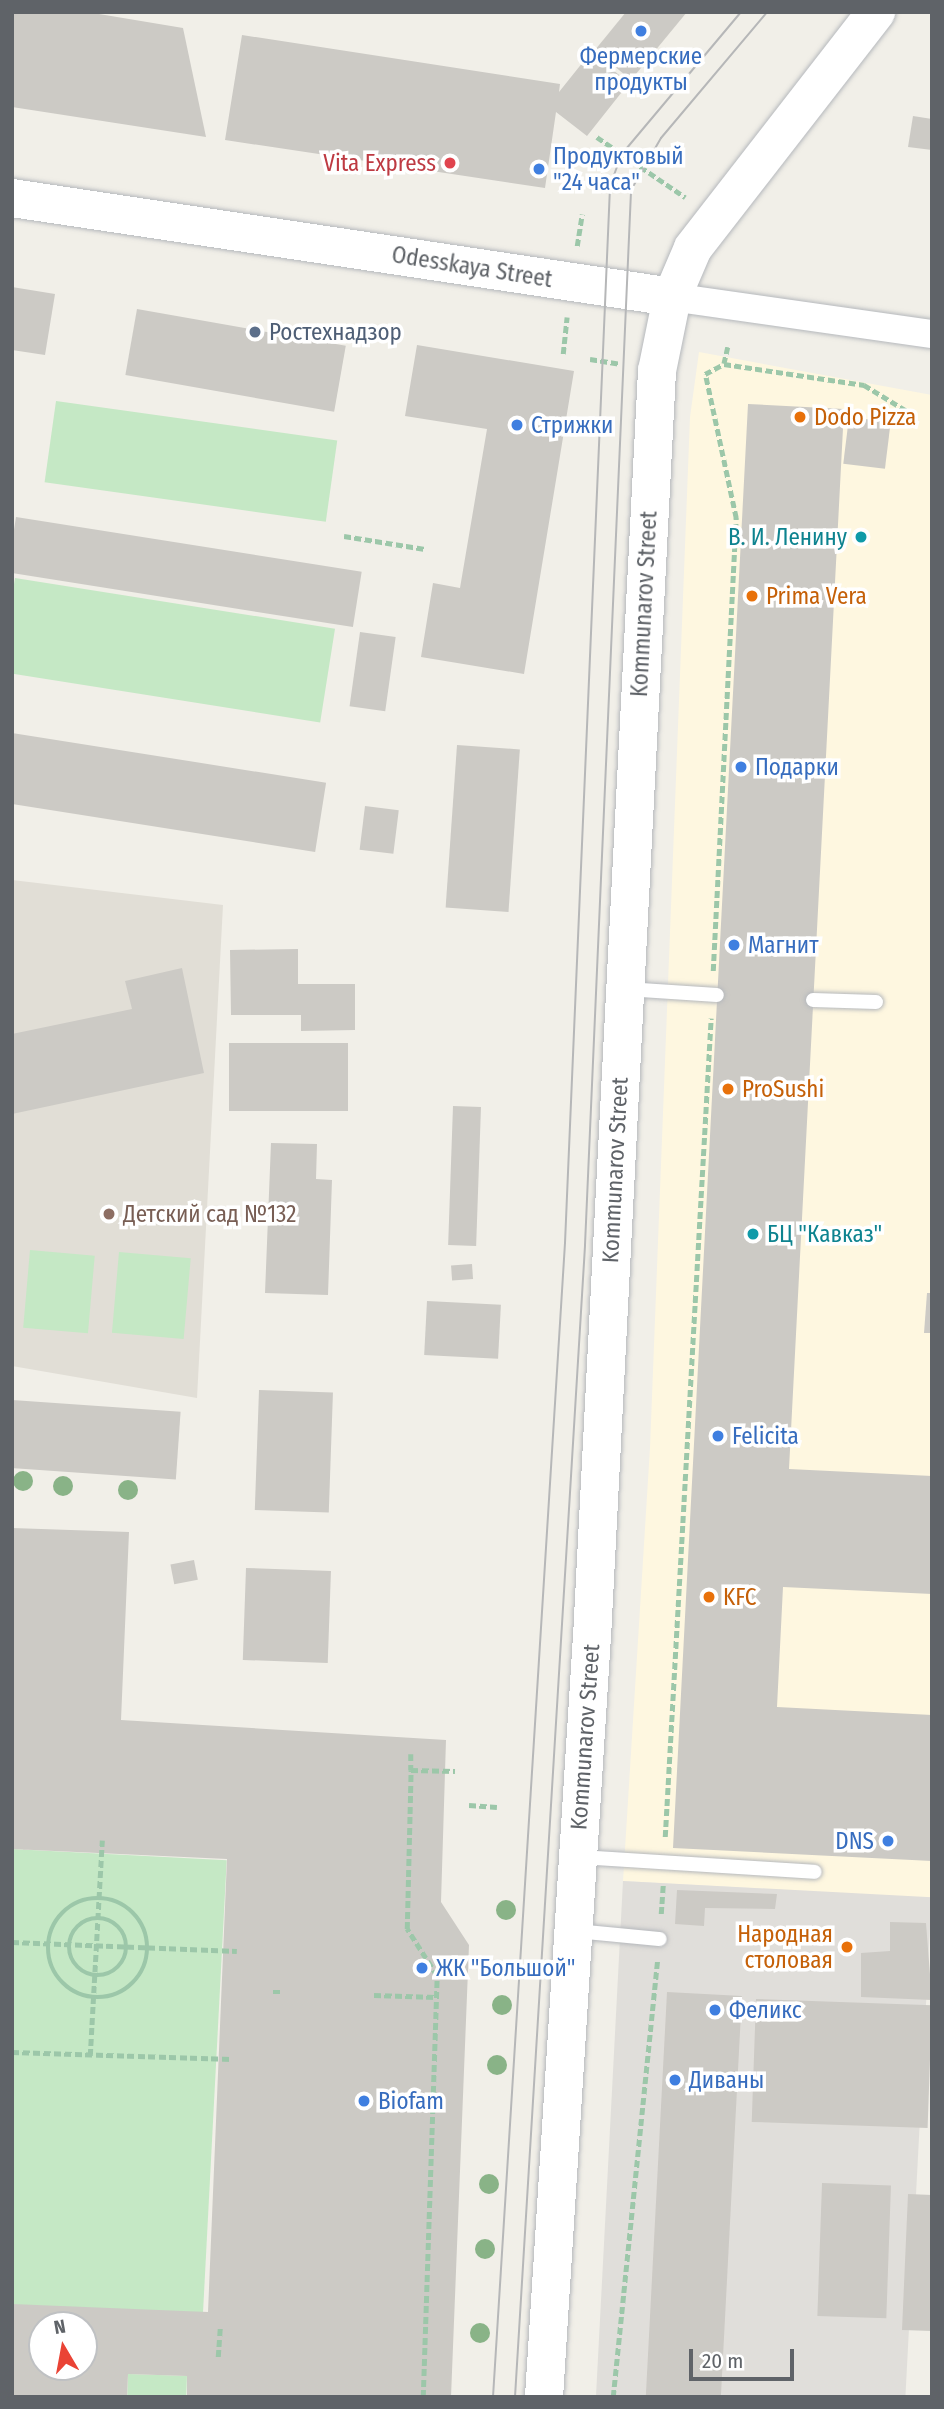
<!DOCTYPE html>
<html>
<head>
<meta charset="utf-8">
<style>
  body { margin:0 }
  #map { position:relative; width:944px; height:2409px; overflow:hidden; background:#f1efe8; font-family:"Fira Sans Condensed",sans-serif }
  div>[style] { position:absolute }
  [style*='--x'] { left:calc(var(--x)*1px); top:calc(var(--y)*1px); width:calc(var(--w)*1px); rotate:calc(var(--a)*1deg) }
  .commercial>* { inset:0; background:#fef7e0 }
  .industrial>* { inset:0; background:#e0deda; transform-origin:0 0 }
  .education>* { inset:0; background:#e1ded6 }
  .green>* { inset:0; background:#c5e8c5; transform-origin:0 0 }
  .building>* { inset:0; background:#cccac5; transform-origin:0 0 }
  .path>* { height:4.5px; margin-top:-2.25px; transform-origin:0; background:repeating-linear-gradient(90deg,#9cc7a9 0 7px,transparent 0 10.5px) }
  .path>.ring { margin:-2.25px; padding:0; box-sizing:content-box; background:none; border:4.5px solid #9cc7a9; border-radius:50% }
  .roads { filter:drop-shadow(0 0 2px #b5b8bc) drop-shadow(0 0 2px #b5b8bc) }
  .lane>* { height:14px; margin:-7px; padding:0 7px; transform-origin:7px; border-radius:7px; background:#fff }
  .street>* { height:28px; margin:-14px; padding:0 14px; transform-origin:14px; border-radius:14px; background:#fff }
  .secondary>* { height:38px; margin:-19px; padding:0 19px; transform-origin:19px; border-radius:19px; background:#fff }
  .tram>* { height:2px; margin:-1px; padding:0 1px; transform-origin:1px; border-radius:1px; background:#b6b7b8 }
  .trees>* { width:20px; height:20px; margin:-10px; border-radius:50%; background:#89b387 }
  .dots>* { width:19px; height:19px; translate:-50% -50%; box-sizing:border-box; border:4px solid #fff; border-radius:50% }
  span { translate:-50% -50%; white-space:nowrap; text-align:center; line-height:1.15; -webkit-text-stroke:7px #fff; paint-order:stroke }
  .shop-label { font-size:23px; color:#366cbe }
  .left { translate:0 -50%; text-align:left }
  .right { translate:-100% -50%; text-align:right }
  .health-label { font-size:23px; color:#be3a42 }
  .street-label { font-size:23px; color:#5f6368 }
  .service-label { font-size:23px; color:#4e5e75 }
  .food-label { font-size:23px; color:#c56008 }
  .culture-label { font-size:23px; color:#0d838f }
  .education-label { font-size:23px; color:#785e54 }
  .frame { position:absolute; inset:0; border:14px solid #5f6368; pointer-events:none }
  .north { position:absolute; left:28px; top:2311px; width:70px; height:70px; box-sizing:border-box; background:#fff; border:2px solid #bfc1c3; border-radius:50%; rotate:350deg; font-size:19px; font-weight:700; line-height:28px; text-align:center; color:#5f6368 }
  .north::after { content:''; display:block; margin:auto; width:24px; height:32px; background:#ea4335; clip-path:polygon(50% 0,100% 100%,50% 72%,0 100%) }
  .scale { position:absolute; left:689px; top:2349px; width:105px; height:32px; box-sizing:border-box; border:4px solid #5f6368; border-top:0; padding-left:9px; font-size:21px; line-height:24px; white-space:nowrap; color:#5f6368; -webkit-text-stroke:5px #fff; paint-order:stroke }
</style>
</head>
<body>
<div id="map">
  <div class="commercial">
    <div style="clip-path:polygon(699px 352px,932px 395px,932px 1898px,623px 1881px,650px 1448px,690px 417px)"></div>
  </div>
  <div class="industrial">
    <div style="left:623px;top:1881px;width:309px;height:517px;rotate:3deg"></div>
  </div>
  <div class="education">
    <div style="clip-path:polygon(12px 880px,223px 905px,197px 1398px,12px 1366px)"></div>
  </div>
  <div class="green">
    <div style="left:56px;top:401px;width:284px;height:82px;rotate:8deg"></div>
    <div style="left:15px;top:578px;width:324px;height:95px;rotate:9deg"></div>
    <div style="left:30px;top:1250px;width:65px;height:78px;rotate:5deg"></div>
    <div style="left:119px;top:1252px;width:72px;height:81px;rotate:5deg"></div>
    <div style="left:12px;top:1849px;width:215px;height:455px;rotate:3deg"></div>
    <div style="left:128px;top:2374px;width:59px;height:23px;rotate:2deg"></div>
  </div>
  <div class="building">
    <div style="clip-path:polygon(12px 12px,87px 12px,183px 28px,206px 137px,12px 107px)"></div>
    <div style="clip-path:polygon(626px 12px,687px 12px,631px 80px,595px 50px)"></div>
    <div style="clip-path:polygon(242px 35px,560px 84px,559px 92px,591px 52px,629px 83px,587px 136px,556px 112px,545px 188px,225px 140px)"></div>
    <div style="clip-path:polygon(913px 116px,932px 119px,932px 150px,908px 147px)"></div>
    <div style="clip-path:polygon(12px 287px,55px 294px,45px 355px,12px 350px)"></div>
    <div style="left:137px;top:309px;width:212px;height:67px;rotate:10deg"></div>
    <div style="clip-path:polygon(417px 345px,574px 371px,524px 674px,421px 657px,433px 583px,460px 588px,487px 429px,405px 416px)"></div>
    <div style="clip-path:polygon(748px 404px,844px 409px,789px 1469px,932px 1476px,932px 1594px,783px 1587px,777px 1707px,932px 1715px,932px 1861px,673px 1848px)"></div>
    <div style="left:849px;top:417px;width:42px;height:47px;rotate:7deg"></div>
    <div style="left:16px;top:517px;width:350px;height:56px;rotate:9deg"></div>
    <div style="left:360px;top:632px;width:36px;height:75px;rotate:8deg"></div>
    <div style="left:12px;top:733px;width:318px;height:70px;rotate:9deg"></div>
    <div style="left:457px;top:745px;width:63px;height:163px;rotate:4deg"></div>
    <div style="left:365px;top:806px;width:34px;height:44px;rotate:7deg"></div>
    <div style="clip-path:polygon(298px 949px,298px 984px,355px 984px,355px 1030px,301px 1031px,301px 1015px,231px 1015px,230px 950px)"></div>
    <div style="clip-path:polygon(182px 968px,204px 1073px,12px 1114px,12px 1034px,132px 1009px,125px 981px)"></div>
    <div style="left:229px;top:1043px;width:119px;height:68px"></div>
    <div style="left:453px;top:1106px;width:28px;height:139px;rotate:2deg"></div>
    <div style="clip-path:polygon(271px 1143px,317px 1144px,316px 1179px,332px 1180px,328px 1295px,265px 1293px)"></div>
    <div style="left:472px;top:1264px;width:15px;height:21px;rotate:86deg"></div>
    <div style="clip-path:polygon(927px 1293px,932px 1293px,932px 1333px,924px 1333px)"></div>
    <div style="left:427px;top:1301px;width:74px;height:54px;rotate:3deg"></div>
    <div style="left:259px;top:1390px;width:74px;height:120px;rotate:2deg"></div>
    <div style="left:12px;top:1400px;width:169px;height:68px;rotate:4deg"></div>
    <div style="clip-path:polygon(evenodd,12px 1528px,129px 1532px,121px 1720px,446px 1740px,441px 1902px,469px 1945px,451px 2397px,187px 2397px,187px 2376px,128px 2374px,127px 2397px,12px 2397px,12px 2304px,208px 2312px,227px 1859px,12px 1849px,12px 1528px,42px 2325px,84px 2325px,84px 2367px,42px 2367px,42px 2325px)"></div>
    <div style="left:194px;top:1560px;width:20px;height:24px;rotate:79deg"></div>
    <div style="left:246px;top:1568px;width:85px;height:92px;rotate:2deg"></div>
    <div style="clip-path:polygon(677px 1890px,777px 1894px,775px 1909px,705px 1908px,704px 1926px,675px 1924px)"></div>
    <div style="clip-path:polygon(890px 1922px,926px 1923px,932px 2000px,861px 1997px,861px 1953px,890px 1951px)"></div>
    <div style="left:667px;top:1992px;width:75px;height:406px;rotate:3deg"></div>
    <div style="left:756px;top:1999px;width:176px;height:123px;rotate:2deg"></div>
    <div style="left:822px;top:2183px;width:69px;height:133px;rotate:2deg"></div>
    <div style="clip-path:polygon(908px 2194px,932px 2195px,932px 2331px,902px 2330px)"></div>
  </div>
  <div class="path">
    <div style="--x:597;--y:137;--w:107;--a:34.3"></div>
    <div style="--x:577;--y:246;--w:32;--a:-81"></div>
    <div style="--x:728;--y:347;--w:17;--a:103"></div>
    <div style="--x:724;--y:364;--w:142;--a:8.5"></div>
    <div style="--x:864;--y:385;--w:50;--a:31.2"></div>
    <div style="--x:563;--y:354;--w:37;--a:-84"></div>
    <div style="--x:590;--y:359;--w:30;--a:9"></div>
    <div style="--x:344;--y:536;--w:82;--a:9.1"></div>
    <div style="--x:713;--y:971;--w:454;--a:-87.1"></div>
    <div style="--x:736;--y:518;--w:147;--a:-102.1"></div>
    <div style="--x:705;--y:374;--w:21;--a:-28"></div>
    <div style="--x:411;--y:1754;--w:16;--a:90"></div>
    <div style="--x:469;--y:1805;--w:28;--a:4"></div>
    <div style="--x:665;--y:1837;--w:820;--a:-86.79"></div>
    <div class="ring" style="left:48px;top:1898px;width:95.5px;height:95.5px"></div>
    <div style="--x:661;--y:1914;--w:30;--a:-86"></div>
    <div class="ring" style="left:69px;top:1918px;width:53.5px;height:53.5px"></div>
    <div style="--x:12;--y:1942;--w:225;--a:2.3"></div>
    <div style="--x:273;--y:1992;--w:9;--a:0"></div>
    <div style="--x:374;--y:1995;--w:62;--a:1.8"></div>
    <div style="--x:12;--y:2052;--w:220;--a:1.8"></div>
    <div style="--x:90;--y:2056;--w:216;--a:-86.8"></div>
    <div style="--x:218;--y:2357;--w:30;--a:-86"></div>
    <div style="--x:423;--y:2397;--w:421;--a:-88.1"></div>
    <div style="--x:437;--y:1976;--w:56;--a:-122.6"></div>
    <div style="--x:407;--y:1929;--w:159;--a:-88.6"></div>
    <div style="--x:411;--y:1770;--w:44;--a:1.3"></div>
    <div style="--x:613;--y:2397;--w:438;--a:-84.2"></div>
  </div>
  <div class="roads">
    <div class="lane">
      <div style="--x:626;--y:989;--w:91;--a:3.8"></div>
      <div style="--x:813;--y:1000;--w:63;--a:1.8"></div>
      <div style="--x:579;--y:1857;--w:236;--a:3.6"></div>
      <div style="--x:575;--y:1931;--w:85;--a:5.4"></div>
    </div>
    <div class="street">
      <div style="--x:672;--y:297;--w:263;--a:8.1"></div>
    </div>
    <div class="secondary">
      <div style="--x:12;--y:198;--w:667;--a:8.53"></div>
      <div style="--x:544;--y:2397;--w:762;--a:-86.39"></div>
      <div style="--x:592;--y:1637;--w:1268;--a:-87.06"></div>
      <div style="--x:657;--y:371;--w:76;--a:-78.5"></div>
      <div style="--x:672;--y:297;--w:53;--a:-66.8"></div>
      <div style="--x:693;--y:248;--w:299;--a:-52.2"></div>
    </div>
  </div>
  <div class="tram">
    <div style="--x:493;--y:2397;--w:1156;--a:-86.43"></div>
    <div style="--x:565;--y:1243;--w:1058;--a:-87.56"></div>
    <div style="--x:610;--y:186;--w:33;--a:-70"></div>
    <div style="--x:621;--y:155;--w:187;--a:-50"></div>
    <div style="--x:515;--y:2397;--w:1154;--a:-86.52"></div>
    <div style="--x:585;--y:1245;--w:1056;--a:-87.5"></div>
    <div style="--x:631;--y:190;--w:60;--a:-60"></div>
    <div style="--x:661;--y:138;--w:165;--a:-49.9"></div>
  </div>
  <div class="trees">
    <div style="left:23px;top:1481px"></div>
    <div style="left:63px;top:1486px"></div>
    <div style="left:128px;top:1490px"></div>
    <div style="left:506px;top:1910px"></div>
    <div style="left:502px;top:2005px"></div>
    <div style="left:497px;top:2065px"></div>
    <div style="left:489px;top:2184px"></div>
    <div style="left:485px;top:2249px"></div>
    <div style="left:480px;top:2333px"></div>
  </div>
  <div class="dots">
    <div style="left:641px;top:31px;background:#3f7fe0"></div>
    <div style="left:450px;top:163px;background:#e0444e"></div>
    <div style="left:539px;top:169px;background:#3f7fe0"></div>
    <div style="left:255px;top:332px;background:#5c6f8a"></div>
    <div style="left:800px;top:417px;background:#e8710a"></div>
    <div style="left:517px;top:425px;background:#3f7fe0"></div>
    <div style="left:861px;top:537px;background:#0f9aa8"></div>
    <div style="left:752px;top:596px;background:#e8710a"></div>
    <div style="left:741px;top:767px;background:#3f7fe0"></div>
    <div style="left:734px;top:945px;background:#3f7fe0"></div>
    <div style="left:728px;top:1089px;background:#e8710a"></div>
    <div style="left:109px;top:1214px;background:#8d6e63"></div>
    <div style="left:753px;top:1234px;background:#0f9aa8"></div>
    <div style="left:718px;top:1436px;background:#3f7fe0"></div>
    <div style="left:709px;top:1597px;background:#e8710a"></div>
    <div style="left:888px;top:1841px;background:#3f7fe0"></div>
    <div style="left:847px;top:1947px;background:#e8710a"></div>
    <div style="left:422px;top:1968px;background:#3f7fe0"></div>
    <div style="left:715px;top:2010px;background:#3f7fe0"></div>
    <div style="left:675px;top:2080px;background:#3f7fe0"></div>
    <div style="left:364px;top:2101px;background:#3f7fe0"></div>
  </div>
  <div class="shop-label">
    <span style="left:641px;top:69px">Фермерские<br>продукты</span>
    <span class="left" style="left:553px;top:169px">Продуктовый<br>"24 часа"</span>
    <span class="left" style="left:531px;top:425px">Стрижки</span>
    <span class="left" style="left:755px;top:767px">Подарки</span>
    <span class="left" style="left:748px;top:945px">Магнит</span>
    <span class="left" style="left:732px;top:1436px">Felicita</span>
    <span class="right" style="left:874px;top:1841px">DNS</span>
    <span class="left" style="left:436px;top:1968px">ЖК "Большой"</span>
    <span class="left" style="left:729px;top:2010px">Феликс</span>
    <span class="left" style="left:689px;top:2080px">Диваны</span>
    <span class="left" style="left:378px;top:2101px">Biofam</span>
  </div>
  <div class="health-label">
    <span class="right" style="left:436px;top:163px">Vita Express</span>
  </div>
  <div class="street-label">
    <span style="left:472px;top:267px;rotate:9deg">Odesskaya Street</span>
    <span style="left:644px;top:604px;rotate:-87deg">Kommunarov Street</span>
    <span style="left:615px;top:1170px;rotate:-87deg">Kommunarov Street</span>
    <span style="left:585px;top:1737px;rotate:-86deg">Kommunarov Street</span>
  </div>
  <div class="service-label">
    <span class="left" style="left:269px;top:332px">Ростехнадзор</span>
  </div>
  <div class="food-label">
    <span class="left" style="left:814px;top:417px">Dodo Pizza</span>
    <span class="left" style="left:766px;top:596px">Prima Vera</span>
    <span class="left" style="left:742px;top:1089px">ProSushi</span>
    <span class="left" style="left:723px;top:1597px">KFC</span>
    <span class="right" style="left:833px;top:1947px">Народная<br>столовая</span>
  </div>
  <div class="culture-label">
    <span class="right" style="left:847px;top:537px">В. И. Ленину</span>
    <span class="left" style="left:767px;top:1234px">БЦ "Кавказ"</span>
  </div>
  <div class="education-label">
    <span class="left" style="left:123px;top:1214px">Детский сад №132</span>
  </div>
  <div class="frame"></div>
  <div class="north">N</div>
  <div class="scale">20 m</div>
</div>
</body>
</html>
